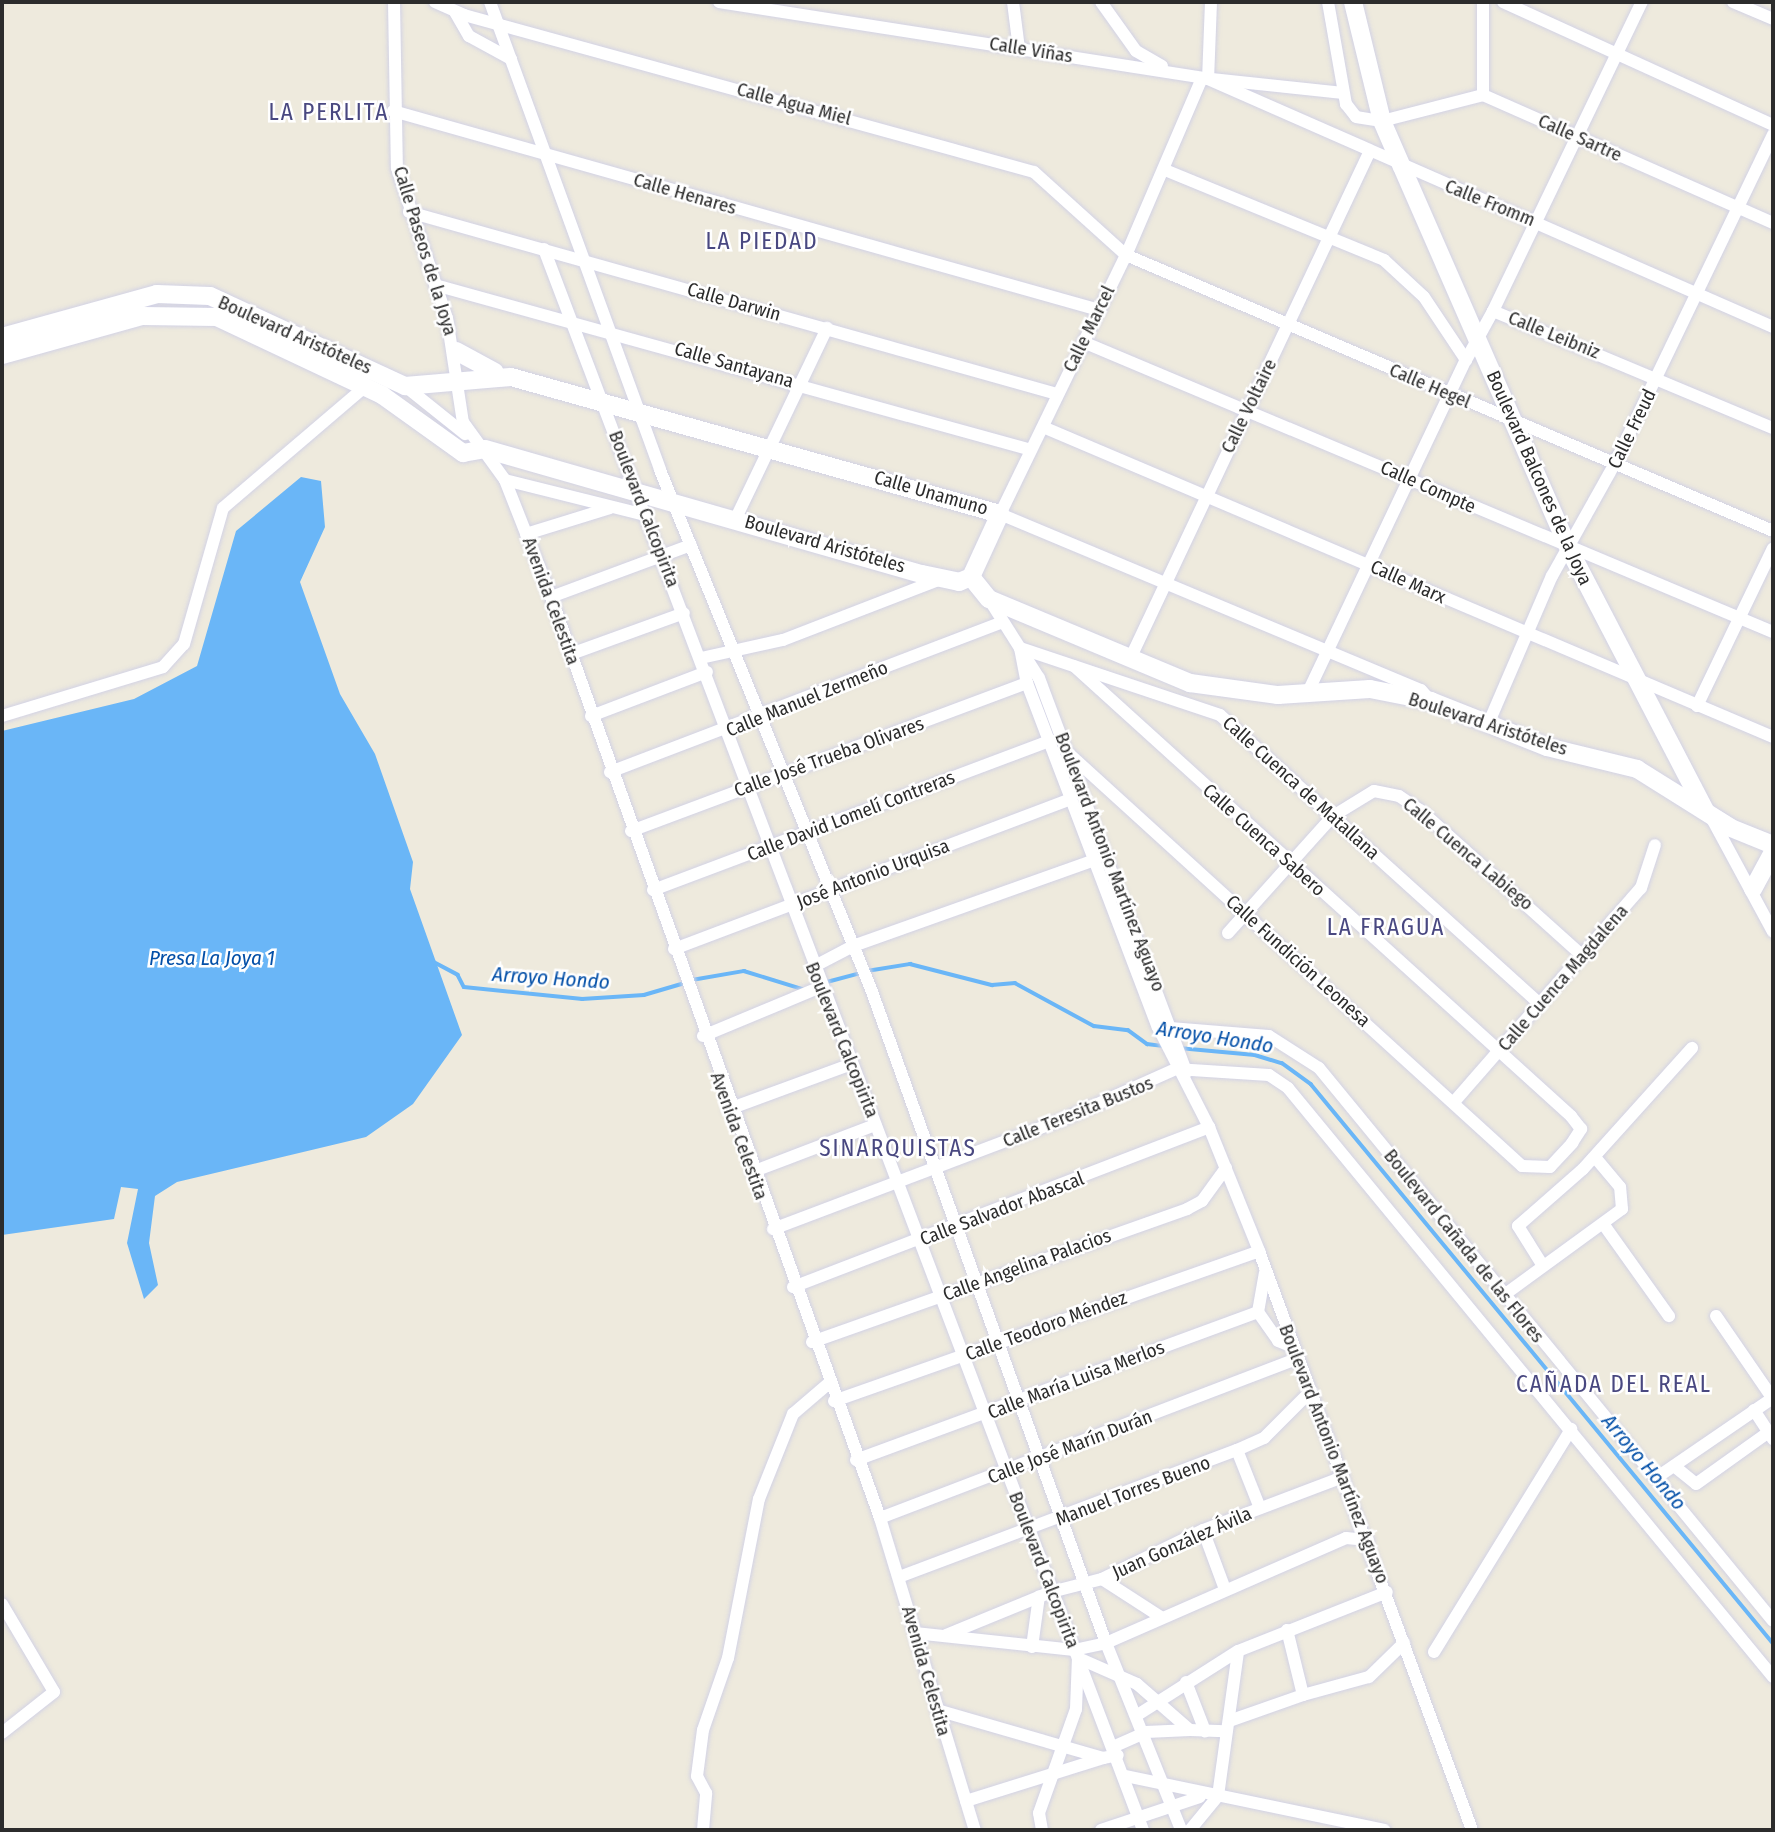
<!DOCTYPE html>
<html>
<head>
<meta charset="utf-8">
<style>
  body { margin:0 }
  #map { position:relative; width:1775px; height:1832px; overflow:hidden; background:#eeeadd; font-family:"Fira Sans Condensed",sans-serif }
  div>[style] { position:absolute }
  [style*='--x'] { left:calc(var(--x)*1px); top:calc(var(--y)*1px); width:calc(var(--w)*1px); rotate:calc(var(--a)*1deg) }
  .water>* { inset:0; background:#6ab6f7 }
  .stream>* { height:3.5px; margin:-1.75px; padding:0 1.75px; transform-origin:1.75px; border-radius:1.75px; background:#6ab6f7 }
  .roads { filter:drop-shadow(0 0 2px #d2d2e5) drop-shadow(0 0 2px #d2d2e5) }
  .street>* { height:12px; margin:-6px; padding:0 6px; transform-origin:6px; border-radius:6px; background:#fff }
  .secondary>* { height:18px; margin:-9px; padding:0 9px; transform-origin:9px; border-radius:9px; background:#fff }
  span { translate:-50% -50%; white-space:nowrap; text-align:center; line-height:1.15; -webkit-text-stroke:5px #fff; paint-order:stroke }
  .street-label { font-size:19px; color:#2c2c2c }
  .water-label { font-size:21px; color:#0450a8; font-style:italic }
  .quarter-label { font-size:23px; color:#494880; letter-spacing:2px }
  .frame { position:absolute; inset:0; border:4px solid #2c2c2c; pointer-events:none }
</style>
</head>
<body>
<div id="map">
  <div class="water">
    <div style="clip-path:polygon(301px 477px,321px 481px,325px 527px,300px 582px,340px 694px,375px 754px,413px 862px,410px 889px,462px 1035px,413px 1104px,366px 1137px,177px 1182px,155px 1196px,149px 1243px,158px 1285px,144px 1299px,127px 1243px,138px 1189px,121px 1187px,114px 1219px,2px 1235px,2px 731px,134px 699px,197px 666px,236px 531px)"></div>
  </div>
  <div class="stream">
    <div style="--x:434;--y:962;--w:27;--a:28"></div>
    <div style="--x:458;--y:975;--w:13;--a:63"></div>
    <div style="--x:464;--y:987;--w:119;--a:5.8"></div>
    <div style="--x:582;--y:999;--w:62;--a:-3.7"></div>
    <div style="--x:644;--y:995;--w:43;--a:-16.3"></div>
    <div style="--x:867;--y:971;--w:44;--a:-9.2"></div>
    <div style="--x:910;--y:964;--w:85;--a:14.4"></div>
    <div style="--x:992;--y:985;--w:23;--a:-5"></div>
    <div style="--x:1015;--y:983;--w:90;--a:28.6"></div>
    <div style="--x:1094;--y:1026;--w:34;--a:7"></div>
    <div style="--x:1128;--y:1030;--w:24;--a:36"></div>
    <div style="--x:1147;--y:1044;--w:17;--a:7"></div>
    <div style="--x:692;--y:980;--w:53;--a:-9.8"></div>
    <div style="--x:744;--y:971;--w:61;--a:17.2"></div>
    <div style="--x:827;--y:982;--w:34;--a:-15"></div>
    <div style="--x:1179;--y:1048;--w:76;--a:5.3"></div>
    <div style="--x:1255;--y:1055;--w:28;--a:17"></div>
    <div style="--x:1282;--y:1063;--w:36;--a:36"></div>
    <div style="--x:1311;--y:1084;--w:725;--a:50.43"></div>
  </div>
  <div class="roads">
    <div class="street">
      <div style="--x:394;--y:2;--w:166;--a:89"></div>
      <div style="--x:397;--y:168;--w:158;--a:71.6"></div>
      <div style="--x:447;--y:318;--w:105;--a:81.3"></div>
      <div style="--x:463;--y:422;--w:72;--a:54.1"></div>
      <div style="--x:505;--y:480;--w:126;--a:68.5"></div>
      <div style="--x:551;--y:597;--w:978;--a:70.34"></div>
      <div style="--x:880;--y:1518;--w:326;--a:73.1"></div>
      <div style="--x:435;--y:2;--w:32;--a:24"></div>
      <div style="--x:464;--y:15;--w:591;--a:15.4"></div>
      <div style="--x:1034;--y:172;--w:124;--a:42.1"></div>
      <div style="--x:1126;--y:255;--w:703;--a:23.1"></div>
      <div style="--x:490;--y:2;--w:498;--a:70"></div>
      <div style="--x:660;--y:470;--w:560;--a:67.88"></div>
      <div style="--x:871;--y:989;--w:695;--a:70.24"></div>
      <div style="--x:1106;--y:1643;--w:201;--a:68.1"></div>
      <div style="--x:719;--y:2;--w:489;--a:8.9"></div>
      <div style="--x:1202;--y:78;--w:142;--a:6.1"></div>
      <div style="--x:1013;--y:2;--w:47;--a:82.7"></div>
      <div style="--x:1101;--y:2;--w:60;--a:54.5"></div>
      <div style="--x:1136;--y:51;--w:30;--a:30"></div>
      <div style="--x:1211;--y:2;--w:77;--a:92.2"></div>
      <div style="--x:1208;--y:79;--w:617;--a:23.7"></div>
      <div style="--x:1328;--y:2;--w:104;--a:80"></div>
      <div style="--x:1346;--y:104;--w:16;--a:52"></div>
      <div style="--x:1356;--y:117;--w:26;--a:9"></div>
      <div style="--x:1382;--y:121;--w:104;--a:-14.4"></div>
      <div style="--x:1483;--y:95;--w:317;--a:23.8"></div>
      <div style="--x:1503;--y:2;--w:297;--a:24.5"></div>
      <div style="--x:1733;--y:2;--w:43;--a:23"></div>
      <div style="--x:455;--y:12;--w:28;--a:60"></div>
      <div style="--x:469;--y:36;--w:48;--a:28.7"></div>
      <div style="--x:1202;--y:78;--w:193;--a:113.2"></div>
      <div style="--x:1126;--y:255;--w:288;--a:115.9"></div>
      <div style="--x:1000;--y:514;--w:456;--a:22.7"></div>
      <div style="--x:1421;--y:690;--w:15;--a:48"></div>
      <div style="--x:1483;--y:95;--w:93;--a:-90"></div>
      <div style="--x:393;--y:111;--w:734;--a:15.74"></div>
      <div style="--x:1165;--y:170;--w:237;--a:22.3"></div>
      <div style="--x:1384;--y:260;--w:54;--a:42.8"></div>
      <div style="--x:1424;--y:297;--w:76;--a:56.3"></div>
      <div style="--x:1466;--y:360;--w:56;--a:-61.1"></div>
      <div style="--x:1493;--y:311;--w:303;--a:22.7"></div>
      <div style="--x:409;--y:212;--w:673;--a:15.69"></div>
      <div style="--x:544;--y:249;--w:1691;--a:69.25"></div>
      <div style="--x:435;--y:285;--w:618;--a:15.47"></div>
      <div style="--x:1493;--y:311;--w:343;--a:-64.3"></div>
      <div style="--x:1083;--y:342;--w:748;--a:22.8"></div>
      <div style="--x:405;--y:386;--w:77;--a:38.7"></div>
      <div style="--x:1043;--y:427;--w:793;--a:23.01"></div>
      <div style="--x:505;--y:480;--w:144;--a:14"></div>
      <div style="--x:736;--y:518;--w:211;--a:-64.4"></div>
      <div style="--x:526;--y:534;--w:88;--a:-17.2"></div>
      <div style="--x:551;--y:597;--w:149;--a:-20.4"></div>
      <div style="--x:989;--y:599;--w:93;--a:57.7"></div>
      <div style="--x:1039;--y:678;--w:421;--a:69.5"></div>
      <div style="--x:1020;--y:648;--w:36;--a:79"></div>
      <div style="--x:1027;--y:683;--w:368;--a:69.2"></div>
      <div style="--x:1158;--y:1027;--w:112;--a:63"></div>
      <div style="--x:1209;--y:1127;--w:134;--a:68"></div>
      <div style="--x:1259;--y:1251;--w:617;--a:69.8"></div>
      <div style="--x:1020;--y:648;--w:211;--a:18.5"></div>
      <div style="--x:1220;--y:715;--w:430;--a:42.1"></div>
      <div style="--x:571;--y:654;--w:120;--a:-19.9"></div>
      <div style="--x:701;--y:658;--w:84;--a:-12.4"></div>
      <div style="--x:783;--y:640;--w:164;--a:-21.1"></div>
      <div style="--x:1130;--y:659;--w:560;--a:-64.72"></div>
      <div style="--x:1308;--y:692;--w:368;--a:-64.6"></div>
      <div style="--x:1697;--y:706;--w:175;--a:-64.3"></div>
      <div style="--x:2;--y:716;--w:168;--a:-16.9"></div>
      <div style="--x:163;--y:667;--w:31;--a:-48"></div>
      <div style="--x:184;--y:644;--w:141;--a:-74"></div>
      <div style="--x:223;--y:508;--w:188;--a:-40.5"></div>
      <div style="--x:591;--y:716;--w:124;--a:-20.8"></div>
      <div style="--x:1489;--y:722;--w:159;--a:-66.7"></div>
      <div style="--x:1552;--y:576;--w:127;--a:-60.8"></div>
      <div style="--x:1614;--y:465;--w:367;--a:-64.3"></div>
      <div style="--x:1067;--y:752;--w:615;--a:42.3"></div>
      <div style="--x:1522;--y:1166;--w:28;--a:2"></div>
      <div style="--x:1550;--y:1167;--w:33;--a:-47"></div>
      <div style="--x:1572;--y:1143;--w:17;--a:-57"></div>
      <div style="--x:1581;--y:1129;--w:16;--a:-128"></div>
      <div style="--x:1571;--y:1116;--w:670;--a:-137.84"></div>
      <div style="--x:610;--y:772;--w:420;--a:-20.9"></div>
      <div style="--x:1712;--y:819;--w:128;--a:61.6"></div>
      <div style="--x:631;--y:831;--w:423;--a:-20.5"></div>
      <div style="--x:653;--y:890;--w:423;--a:-20.6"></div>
      <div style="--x:1228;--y:933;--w:157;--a:-48.1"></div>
      <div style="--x:1333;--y:816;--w:48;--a:-31.4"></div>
      <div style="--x:1374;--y:791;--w:25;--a:11"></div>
      <div style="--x:1399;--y:796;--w:25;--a:34"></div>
      <div style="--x:1420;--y:810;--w:219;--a:41.9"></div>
      <div style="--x:674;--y:949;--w:424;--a:-20.7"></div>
      <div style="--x:813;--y:967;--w:45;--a:-27.7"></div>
      <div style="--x:853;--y:946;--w:257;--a:-19.6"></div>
      <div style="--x:1158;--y:1027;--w:111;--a:4.6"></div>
      <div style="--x:1269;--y:1036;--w:59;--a:32.6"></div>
      <div style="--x:1319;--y:1068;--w:715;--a:50.61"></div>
      <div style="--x:703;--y:1036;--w:128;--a:-22.6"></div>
      <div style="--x:1454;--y:1102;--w:284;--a:-48.9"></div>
      <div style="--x:1641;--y:888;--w:45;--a:-72"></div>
      <div style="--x:729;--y:1109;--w:131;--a:-20.1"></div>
      <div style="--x:752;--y:1172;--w:132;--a:-20.9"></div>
      <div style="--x:1604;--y:1225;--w:112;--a:54.5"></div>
      <div style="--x:773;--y:1229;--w:311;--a:-20.7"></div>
      <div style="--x:1064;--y:1119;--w:123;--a:-24.1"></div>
      <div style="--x:1176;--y:1069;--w:93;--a:3.7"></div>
      <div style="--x:1269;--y:1075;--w:23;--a:34"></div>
      <div style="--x:1288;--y:1088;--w:763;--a:50.53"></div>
      <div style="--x:1543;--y:1266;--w:47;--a:-122"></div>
      <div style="--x:1518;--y:1226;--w:86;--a:-41.2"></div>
      <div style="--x:1583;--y:1169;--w:163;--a:-48"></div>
      <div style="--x:793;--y:1287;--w:446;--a:-21"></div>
      <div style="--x:1504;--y:1295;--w:146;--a:-36.1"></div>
      <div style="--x:1622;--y:1209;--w:22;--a:-95"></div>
      <div style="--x:1620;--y:1187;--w:39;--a:-130"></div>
      <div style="--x:1258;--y:1312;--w:35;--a:55"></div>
      <div style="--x:1278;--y:1341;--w:16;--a:22"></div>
      <div style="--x:1716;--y:1316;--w:101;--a:55.5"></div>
      <div style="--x:812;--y:1342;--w:398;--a:-19.5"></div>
      <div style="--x:1187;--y:1209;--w:17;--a:-28"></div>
      <div style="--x:1202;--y:1201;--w:41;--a:-54"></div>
      <div style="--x:834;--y:1401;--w:451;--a:-19.4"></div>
      <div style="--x:1754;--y:1410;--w:35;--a:57"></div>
      <div style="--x:1237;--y:1450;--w:62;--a:68.4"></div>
      <div style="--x:856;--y:1460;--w:428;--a:-20.2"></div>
      <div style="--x:1258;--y:1312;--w:40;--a:-80"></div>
      <div style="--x:1674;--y:1466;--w:28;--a:39"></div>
      <div style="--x:1696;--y:1484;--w:90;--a:-35.5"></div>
      <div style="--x:1656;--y:1478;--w:142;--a:-34.4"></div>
      <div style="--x:880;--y:1518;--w:448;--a:-20.9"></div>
      <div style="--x:1203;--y:1530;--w:63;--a:69.6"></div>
      <div style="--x:899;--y:1577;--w:361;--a:-20.6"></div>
      <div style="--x:1237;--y:1450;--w:30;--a:-24"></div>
      <div style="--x:1264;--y:1438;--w:66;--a:-45"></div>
      <div style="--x:1102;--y:1579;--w:70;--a:32.8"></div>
      <div style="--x:2;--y:1604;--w:102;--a:59.4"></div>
      <div style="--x:54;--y:1692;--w:66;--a:141.7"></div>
      <div style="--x:915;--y:1633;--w:160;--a:6.1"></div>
      <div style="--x:1074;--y:1650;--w:33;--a:-12"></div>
      <div style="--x:1106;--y:1643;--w:262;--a:-23.6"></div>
      <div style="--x:1346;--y:1538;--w:22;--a:5"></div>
      <div style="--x:946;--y:1635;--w:113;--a:-22.3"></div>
      <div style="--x:1051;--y:1592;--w:53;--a:-14.3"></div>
      <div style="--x:1102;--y:1579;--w:112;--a:-25.9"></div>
      <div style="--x:1203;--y:1530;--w:150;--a:-20.7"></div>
      <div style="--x:1032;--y:1647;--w:51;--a:-82.2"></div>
      <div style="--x:1434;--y:1652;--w:262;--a:-58.4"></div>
      <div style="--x:1186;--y:1682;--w:53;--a:68.8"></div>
      <div style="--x:1303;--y:1695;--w:68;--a:-15.3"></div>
      <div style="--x:1369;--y:1677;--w:49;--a:-44.2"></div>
      <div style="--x:937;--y:1710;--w:173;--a:16.1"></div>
      <div style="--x:1103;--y:1758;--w:15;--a:-11"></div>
      <div style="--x:1139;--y:1714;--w:117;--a:-32.5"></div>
      <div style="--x:1238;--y:1651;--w:160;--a:-21.6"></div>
      <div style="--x:1232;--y:1720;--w:75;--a:-19.4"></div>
      <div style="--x:1303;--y:1695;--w:67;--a:-103.8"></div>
      <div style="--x:1115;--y:1746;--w:34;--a:-24"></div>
      <div style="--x:1146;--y:1732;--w:44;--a:-2.6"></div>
      <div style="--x:1126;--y:1776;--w:264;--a:11.8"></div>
      <div style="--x:966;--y:1801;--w:144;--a:-17.4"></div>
      <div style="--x:703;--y:1830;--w:37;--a:-85"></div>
      <div style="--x:706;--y:1793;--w:19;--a:-118"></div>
      <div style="--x:697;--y:1776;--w:46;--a:-82.6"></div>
      <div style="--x:703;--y:1730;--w:76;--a:-70.9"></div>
      <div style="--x:728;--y:1658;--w:162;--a:-79"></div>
      <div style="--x:759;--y:1499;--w:92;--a:-68.2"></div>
      <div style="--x:793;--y:1414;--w:46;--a:-40.6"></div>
      <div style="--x:1042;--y:1830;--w:17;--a:-100"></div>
      <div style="--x:1039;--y:1813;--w:110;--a:-70.4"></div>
      <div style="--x:1076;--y:1709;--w:51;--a:-87.8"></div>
      <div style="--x:1078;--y:1658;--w:64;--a:23.8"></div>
      <div style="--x:1137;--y:1684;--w:70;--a:41"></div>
      <div style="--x:1190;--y:1730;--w:35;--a:2"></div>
      <div style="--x:1101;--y:1830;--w:104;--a:-18.4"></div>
      <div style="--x:1190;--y:1830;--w:44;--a:-50.5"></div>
      <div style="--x:1218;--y:1796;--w:146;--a:-82.1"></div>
    </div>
    <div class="secondary">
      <div style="--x:1353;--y:2;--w:122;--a:76.3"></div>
      <div style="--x:1382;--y:121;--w:50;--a:66.5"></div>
      <div style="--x:1402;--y:167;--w:419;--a:66.4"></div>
      <div style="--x:1570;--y:551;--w:292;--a:62.5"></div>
      <div style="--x:2;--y:337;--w:161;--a:-15.5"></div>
      <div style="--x:157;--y:294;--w:53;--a:2.2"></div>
      <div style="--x:210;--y:296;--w:215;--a:24.8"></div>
      <div style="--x:405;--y:386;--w:106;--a:-4.9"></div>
      <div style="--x:511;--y:377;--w:508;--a:15.65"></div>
      <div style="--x:1000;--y:514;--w:69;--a:114.7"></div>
      <div style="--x:456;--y:351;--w:44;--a:28.3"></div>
      <div style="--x:2;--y:355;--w:145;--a:-15.6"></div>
      <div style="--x:142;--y:316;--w:75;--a:0.8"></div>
      <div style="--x:217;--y:317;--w:183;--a:25.3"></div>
      <div style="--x:382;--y:395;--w:100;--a:35.6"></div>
      <div style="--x:463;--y:453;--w:22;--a:-10"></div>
      <div style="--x:485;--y:449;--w:455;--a:16"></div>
      <div style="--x:922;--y:574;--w:38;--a:12"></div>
      <div style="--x:959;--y:582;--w:13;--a:-23"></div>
      <div style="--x:971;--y:577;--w:28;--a:51"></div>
      <div style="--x:989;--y:599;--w:218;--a:22.7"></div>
      <div style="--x:1190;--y:683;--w:89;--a:7.8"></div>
      <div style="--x:1278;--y:695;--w:92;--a:-3.7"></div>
      <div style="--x:1370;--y:689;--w:62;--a:11.1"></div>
      <div style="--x:1431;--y:701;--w:125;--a:21.6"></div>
      <div style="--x:1547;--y:747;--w:93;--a:13.7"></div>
      <div style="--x:1637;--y:769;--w:111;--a:32.1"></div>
      <div style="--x:1731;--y:828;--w:45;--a:22"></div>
      <div style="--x:1753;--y:889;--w:42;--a:-61.6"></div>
    </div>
  </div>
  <div class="street-label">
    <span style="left:1031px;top:50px;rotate:9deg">Calle Viñas</span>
    <span style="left:794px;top:104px;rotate:15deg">Calle Agua Miel</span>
    <span style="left:1580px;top:138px;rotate:24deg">Calle Sartre</span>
    <span style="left:685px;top:194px;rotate:16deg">Calle Henares</span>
    <span style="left:1490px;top:203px;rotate:22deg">Calle Fromm</span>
    <span style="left:425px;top:251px;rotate:73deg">Calle Paseos de la Joya</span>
    <span style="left:734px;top:302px;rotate:16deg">Calle Darwin</span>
    <span style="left:1089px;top:329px;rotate:-64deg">Calle Marcel</span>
    <span style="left:295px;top:335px;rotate:24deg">Boulevard Aristóteles</span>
    <span style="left:1554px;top:335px;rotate:22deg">Calle Leibniz</span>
    <span style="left:734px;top:365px;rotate:16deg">Calle Santayana</span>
    <span style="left:1430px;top:386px;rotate:23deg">Calle Hegel</span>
    <span style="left:1249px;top:406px;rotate:-64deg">Calle Voltaire</span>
    <span style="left:1632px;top:429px;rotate:-64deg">Calle Freud</span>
    <span style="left:1539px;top:478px;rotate:66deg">Boulevard Balcones de la Joya</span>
    <span style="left:1428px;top:487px;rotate:24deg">Calle Compte</span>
    <span style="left:931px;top:493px;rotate:16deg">Calle Unamuno</span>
    <span style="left:644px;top:509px;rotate:69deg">Boulevard Calcopirita</span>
    <span style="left:825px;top:544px;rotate:16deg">Boulevard Aristóteles</span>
    <span style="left:1408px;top:582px;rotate:24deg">Calle Marx</span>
    <span style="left:551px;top:601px;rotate:70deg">Avenida Celestita</span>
    <span style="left:807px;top:699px;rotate:-22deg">Calle Manuel Zermeño</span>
    <span style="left:1488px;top:724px;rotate:18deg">Boulevard Aristóteles</span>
    <span style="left:829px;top:757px;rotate:-20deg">Calle José Trueba Olivares</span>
    <span style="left:1301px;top:788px;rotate:42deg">Calle Cuenca de Matallana</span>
    <span style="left:851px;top:816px;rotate:-21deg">Calle David Lomelí Contreras</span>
    <span style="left:1264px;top:840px;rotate:42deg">Calle Cuenca Sabero</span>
    <span style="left:1468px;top:854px;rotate:40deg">Calle Cuenca Labiego</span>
    <span style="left:1110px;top:862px;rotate:69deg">Boulevard Antonio Martínez Aguayo</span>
    <span style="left:873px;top:874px;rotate:-21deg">José Antonio Urquisa</span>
    <span style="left:1298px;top:961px;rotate:42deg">Calle Fundición Leonesa</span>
    <span style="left:1563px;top:978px;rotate:-49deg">Calle Cuenca Magdalena</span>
    <span style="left:842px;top:1040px;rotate:68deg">Boulevard Calcopirita</span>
    <span style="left:1078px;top:1112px;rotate:-22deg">Calle Teresita Bustos</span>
    <span style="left:739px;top:1136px;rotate:70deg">Avenida Celestita</span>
    <span style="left:1002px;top:1209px;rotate:-21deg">Calle Salvador Abascal</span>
    <span style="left:1464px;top:1246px;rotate:51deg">Boulevard Cañada de las Flores</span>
    <span style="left:1027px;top:1265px;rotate:-20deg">Calle Angelina Palacios</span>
    <span style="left:1046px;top:1326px;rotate:-20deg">Calle Teodoro Méndez</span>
    <span style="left:1076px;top:1380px;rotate:-21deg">Calle María Luisa Merlos</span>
    <span style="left:1070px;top:1447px;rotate:-21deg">Calle José Marín Durán</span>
    <span style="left:1334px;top:1454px;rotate:69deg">Boulevard Antonio Martínez Aguayo</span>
    <span style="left:1133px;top:1491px;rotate:-21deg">Manuel Torres Bueno</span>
    <span style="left:1182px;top:1543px;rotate:-24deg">Juan González Ávila</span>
    <span style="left:1044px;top:1570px;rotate:69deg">Boulevard Calcopirita</span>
    <span style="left:926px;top:1671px;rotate:74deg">Avenida Celestita</span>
  </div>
  <div class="water-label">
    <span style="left:212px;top:958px">Presa La Joya 1</span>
    <span style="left:551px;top:978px;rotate:4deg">Arroyo Hondo</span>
    <span style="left:1215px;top:1037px;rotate:9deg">Arroyo Hondo</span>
    <span style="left:1644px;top:1462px;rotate:50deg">Arroyo Hondo</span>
  </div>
  <div class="quarter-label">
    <span style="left:329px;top:112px">LA PERLITA</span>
    <span style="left:762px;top:241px">LA PIEDAD</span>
    <span style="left:1386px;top:927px">LA FRAGUA</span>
    <span style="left:898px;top:1148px">SINARQUISTAS</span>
    <span style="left:1614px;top:1384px">CAÑADA DEL REAL</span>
  </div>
  <div class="frame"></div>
</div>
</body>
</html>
